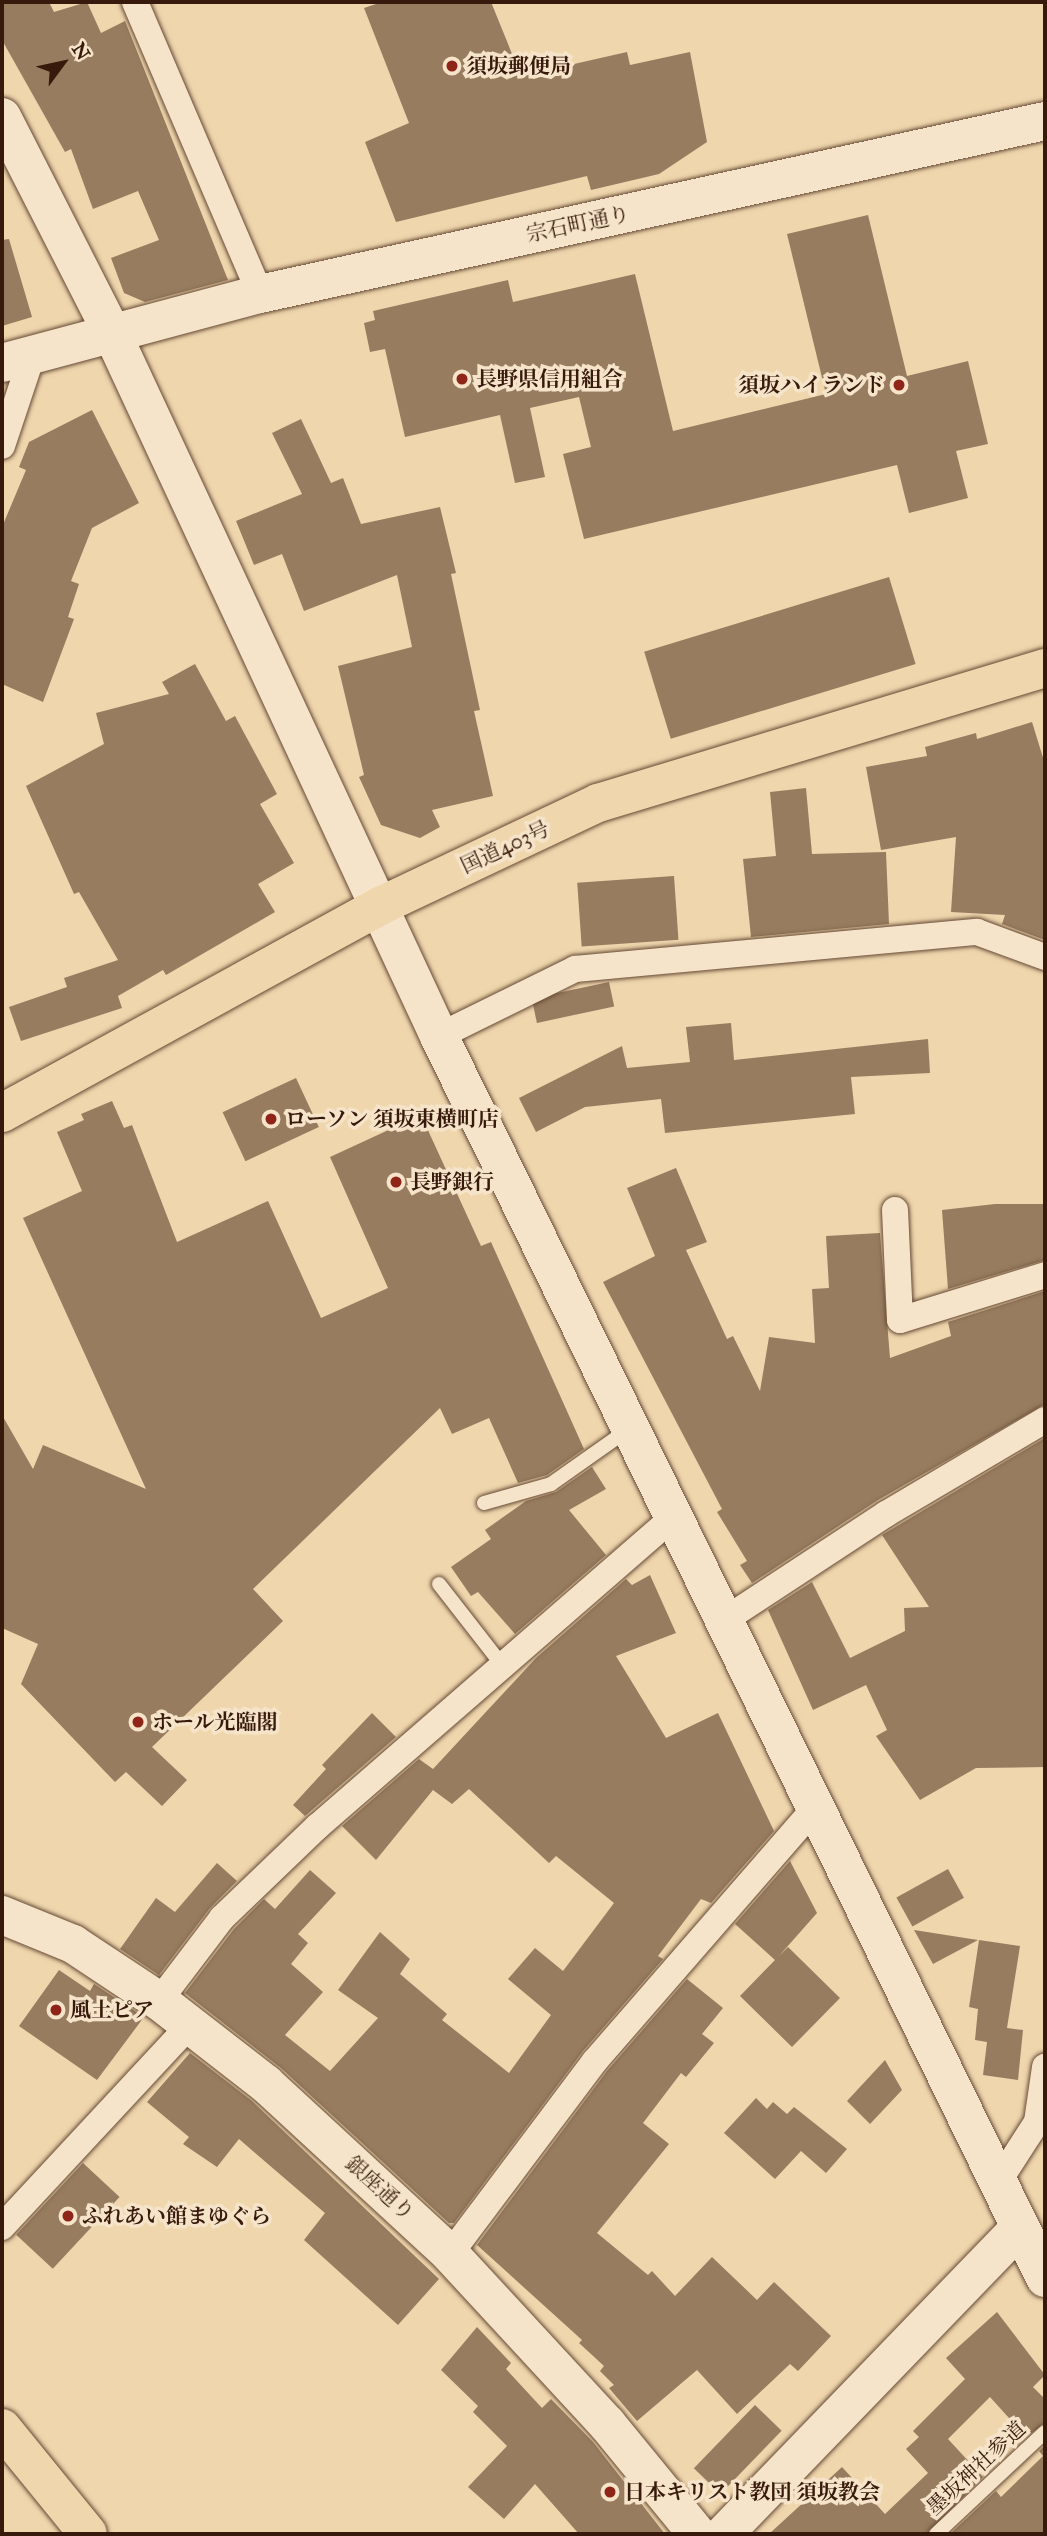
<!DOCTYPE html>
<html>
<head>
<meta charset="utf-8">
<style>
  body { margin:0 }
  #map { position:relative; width:1047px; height:2536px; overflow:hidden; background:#efd6ad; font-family:"IM FELL Great Primer","Noto Serif JP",serif }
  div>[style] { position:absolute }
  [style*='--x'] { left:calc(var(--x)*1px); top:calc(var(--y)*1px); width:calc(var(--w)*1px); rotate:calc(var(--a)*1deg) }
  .building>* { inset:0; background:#977c5f; transform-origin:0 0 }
  .roads { filter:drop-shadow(0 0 2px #654934) drop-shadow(0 0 2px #654934) }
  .lane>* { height:14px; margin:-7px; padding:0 7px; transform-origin:7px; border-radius:7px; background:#f5e4ca }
  .street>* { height:26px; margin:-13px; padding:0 13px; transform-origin:13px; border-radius:13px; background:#f5e4ca }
  .secondary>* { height:38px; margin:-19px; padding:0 19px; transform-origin:19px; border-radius:19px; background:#f5e4ca }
  .highway>* { height:38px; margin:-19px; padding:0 19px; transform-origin:19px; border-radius:19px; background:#efd6ad }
  .dots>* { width:19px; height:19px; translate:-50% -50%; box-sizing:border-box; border:4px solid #f5e4ca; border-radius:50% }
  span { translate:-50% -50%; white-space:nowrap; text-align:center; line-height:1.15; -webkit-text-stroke:7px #f5e4ca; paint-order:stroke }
  .poi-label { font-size:21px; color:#371a0b; font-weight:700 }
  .left { translate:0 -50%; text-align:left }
  .right { translate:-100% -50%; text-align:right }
  .street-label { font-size:21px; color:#371a0b }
  .frame { position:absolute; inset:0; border:4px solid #371a0b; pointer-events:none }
  .north { position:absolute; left:28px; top:28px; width:70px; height:70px; -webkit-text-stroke:5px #f5e4ca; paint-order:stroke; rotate:57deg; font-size:19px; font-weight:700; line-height:28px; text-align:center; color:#371a0b }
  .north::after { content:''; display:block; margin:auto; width:24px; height:32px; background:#371a0b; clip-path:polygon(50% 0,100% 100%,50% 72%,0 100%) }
</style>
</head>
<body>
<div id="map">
  <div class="building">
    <div style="clip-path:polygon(2px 2px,49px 2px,54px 12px,87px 2px,101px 33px,125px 21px,228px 280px,145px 302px,124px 293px,111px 258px,159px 240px,138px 191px,93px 209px,71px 149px,65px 152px,2px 40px)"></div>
    <div style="clip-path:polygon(382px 2px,491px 2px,521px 76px,627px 52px,630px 65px,690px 52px,707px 142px,659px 174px,591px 190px,587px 176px,396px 222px,365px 142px,409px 123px,364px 8px)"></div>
    <div style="clip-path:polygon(868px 215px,907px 376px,968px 361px,988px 444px,956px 451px,968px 498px,909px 513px,897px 465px,584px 539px,563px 454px,591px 447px,579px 397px,530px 408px,545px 477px,515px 483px,500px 415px,405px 437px,385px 349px,370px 352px,364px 323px,375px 320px,373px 311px,508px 280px,513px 302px,635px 274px,673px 431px,826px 394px,787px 234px)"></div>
    <div style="clip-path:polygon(9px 239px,32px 317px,2px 326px,2px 240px)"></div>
    <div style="clip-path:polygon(92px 410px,139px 503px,92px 528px,71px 581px,79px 584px,68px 617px,74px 619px,43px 702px,2px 684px,2px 527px,26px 470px,19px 467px,29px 442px)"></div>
    <div style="clip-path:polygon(301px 419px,331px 483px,343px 478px,361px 524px,440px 507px,456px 573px,451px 574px,480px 710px,474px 711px,493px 796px,432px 810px,440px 827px,420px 838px,381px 825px,359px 777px,364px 775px,338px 666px,412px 647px,397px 575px,304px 611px,282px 554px,254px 565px,236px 521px,302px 494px,272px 433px)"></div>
    <div style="left:889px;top:577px;width:91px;height:256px;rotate:73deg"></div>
    <div style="clip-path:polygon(195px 664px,226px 721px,235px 716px,277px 794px,260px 804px,294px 863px,258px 884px,275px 912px,166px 975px,163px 970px,118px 996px,122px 1008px,21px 1041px,9px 1007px,67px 987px,64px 978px,118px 960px,79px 892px,74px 894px,26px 786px,104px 744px,96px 713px,169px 694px,162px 682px)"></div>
    <div style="clip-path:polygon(1032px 722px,1045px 764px,1045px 940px,1002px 924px,1005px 915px,951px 912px,956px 837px,881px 850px,866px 767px,927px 756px,925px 747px,976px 733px,977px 739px)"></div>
    <div style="clip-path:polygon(806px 788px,812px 854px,886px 852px,889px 924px,751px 937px,743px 859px,776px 856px,770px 792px)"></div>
    <div style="left:674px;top:876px;width:64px;height:97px;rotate:86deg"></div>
    <div style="left:609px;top:982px;width:25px;height:79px;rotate:78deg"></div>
    <div style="clip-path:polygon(731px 1023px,734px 1060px,928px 1039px,930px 1073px,851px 1077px,855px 1114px,665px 1133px,661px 1099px,585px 1107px,536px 1132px,519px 1098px,622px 1046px,627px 1068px,690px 1062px,686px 1027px)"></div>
    <div style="left:296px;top:1078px;width:54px;height:81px;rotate:65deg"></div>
    <div style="clip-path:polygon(112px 1101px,124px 1128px,132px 1125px,177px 1242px,268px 1201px,321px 1318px,388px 1288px,330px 1157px,421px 1115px,481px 1246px,491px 1242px,584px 1449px,547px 1475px,518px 1483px,489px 1418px,452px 1434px,440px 1408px,253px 1589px,283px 1621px,152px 1747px,187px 1780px,162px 1806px,126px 1772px,115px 1782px,21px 1684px,38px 1644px,2px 1628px,2px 1415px,33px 1469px,43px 1445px,146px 1489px,23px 1218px,82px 1191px,57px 1132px,84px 1120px,81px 1114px)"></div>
    <div style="clip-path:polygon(676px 1168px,707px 1242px,686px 1250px,727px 1339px,733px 1336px,760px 1391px,769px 1337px,815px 1343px,812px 1289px,829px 1288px,826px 1236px,880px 1233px,890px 1358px,951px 1336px,948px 1322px,1045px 1291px,1045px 1404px,878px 1500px,752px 1583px,740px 1565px,747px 1561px,717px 1512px,722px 1509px,603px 1282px,655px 1256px,627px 1188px)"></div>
    <div style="clip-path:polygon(995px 1204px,1045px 1204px,1045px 1260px,948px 1289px,942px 1210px)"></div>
    <div style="clip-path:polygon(1045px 1438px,1045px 1767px,976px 1768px,920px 1800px,876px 1736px,887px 1730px,866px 1685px,813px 1710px,768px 1610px,812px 1582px,850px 1658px,905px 1631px,904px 1608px,929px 1607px,882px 1535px)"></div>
    <div style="clip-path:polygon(592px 1467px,606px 1489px,569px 1510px,606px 1555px,515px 1634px,478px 1592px,471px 1596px,451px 1567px,491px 1539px,485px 1530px,526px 1501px,556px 1492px)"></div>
    <div style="clip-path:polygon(650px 1575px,676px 1633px,616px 1656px,666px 1738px,718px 1713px,774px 1831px,711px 1903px,701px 1899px,658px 1956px,663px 1959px,583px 2051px,454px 2223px,449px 2223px,281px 2068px,185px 1993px,234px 1929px,264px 1899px,275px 1909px,310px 1870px,336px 1893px,298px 1934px,308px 1943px,291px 1964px,323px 1992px,285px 2035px,330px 2071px,378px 2018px,338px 1990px,380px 1932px,410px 1959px,400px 1974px,447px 2014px,442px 2020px,509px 2073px,551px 2015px,508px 1979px,535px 1948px,563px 1971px,614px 1903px,556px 1856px,549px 1863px,469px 1789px,452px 1804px,433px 1790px,376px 1860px,342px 1826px,419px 1759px,433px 1769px,536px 1658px,626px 1579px,632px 1585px)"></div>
    <div style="clip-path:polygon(372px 1713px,396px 1737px,305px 1816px,293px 1805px,326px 1769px,322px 1765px)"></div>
    <div style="clip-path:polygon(790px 1861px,817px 1913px,779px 1956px,788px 1947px,840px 1998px,792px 2047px,740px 1996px,775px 1960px,735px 1924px)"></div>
    <div style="clip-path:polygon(217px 1863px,237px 1881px,210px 1908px,159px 1975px,120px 1949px,156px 1898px,175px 1912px)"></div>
    <div style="left:948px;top:1869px;width:33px;height:59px;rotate:61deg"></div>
    <div style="clip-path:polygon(914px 1930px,978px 1940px,933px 1964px)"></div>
    <div style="clip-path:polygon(979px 1940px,1020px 1946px,1007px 2028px,1023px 2030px,1018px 2080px,983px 2075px,987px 2042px,975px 2040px,978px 2009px,969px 2007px)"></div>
    <div style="clip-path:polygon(59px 1970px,90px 1991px,94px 1984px,144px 2017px,97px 2080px,19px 2026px)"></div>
    <div style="clip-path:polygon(687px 1979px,723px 2008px,702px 2034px,714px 2043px,686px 2077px,681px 2073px,643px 2123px,669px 2144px,597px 2233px,648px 2275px,652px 2271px,675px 2296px,712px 2257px,757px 2300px,774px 2282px,831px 2336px,798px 2371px,790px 2364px,737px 2414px,697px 2370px,637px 2421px,609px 2388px,614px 2385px,600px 2371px,604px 2366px,579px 2343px,582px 2340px,477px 2245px,607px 2071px)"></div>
    <div style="clip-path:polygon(190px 2053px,252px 2101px,439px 2279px,398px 2325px,304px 2240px,325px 2213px,239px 2139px,217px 2167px,183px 2144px,189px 2137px,147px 2102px)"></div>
    <div style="clip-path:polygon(885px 2060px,902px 2090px,870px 2124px,847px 2101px)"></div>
    <div style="clip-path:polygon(756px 2098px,767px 2109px,773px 2102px,787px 2114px,794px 2107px,847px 2149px,826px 2173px,801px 2151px,775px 2179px,724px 2133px)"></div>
    <div style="left:83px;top:2163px;width:50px;height:98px;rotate:43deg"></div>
    <div style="clip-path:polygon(997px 2312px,1045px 2375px,1033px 2387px,1045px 2399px,1045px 2423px,1026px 2437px,990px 2397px,948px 2439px,983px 2477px,927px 2534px,769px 2534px,842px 2467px,885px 2514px,928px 2473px,906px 2449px,919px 2437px,913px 2431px,965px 2379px,946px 2358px)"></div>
    <div style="clip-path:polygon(477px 2327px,511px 2363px,506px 2369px,542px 2408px,551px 2399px,593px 2442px,665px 2534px,579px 2534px,535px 2484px,504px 2519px,468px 2487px,507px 2446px,473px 2412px,478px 2406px,441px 2370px)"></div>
    <div style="left:755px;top:2405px;width:37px;height:88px;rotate:44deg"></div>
    <div style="clip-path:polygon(1045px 2445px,1045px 2534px,950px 2534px,996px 2491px,1001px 2497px,1043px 2456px,1039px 2451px)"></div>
  </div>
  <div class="roads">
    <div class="lane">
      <div style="--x:484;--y:1503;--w:70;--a:-15.8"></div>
      <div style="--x:551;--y:1484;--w:95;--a:-35.2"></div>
      <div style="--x:439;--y:1584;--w:103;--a:52.1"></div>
      <div style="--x:936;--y:2534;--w:149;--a:-43.1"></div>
    </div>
    <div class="street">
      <div style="--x:135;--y:2;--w:318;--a:66.8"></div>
      <div style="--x:2;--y:446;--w:95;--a:-71.6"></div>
      <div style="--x:439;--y:1036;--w:152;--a:-26.2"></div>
      <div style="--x:575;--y:969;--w:404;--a:-5.3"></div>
      <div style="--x:977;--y:932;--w:72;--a:20.2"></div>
      <div style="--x:895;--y:1210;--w:110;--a:87.4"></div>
      <div style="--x:900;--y:1320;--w:152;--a:-17.2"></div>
      <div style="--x:723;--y:1621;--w:195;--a:-33.3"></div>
      <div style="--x:886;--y:1514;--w:185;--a:-30.6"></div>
      <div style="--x:159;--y:2001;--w:104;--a:-52.8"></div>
      <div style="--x:222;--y:1918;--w:132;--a:-43.8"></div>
      <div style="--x:317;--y:1827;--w:472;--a:-41"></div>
      <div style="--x:997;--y:2184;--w:74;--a:-57.2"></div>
      <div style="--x:1037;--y:2122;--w:56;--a:-81.7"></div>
      <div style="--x:2;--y:2227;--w:276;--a:-47.1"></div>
      <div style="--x:450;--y:2254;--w:241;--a:-53.1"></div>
      <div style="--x:595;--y:2061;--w:334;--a:-49"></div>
    </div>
    <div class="secondary">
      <div style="--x:2;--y:117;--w:240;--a:63"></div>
      <div style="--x:111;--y:331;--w:778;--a:65.05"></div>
      <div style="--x:439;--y:1036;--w:1382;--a:63.99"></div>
      <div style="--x:2;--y:363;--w:267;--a:-15"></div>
      <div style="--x:260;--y:294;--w:804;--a:-12.43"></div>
      <div style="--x:2;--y:1915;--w:77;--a:22.2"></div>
      <div style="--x:73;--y:1944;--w:103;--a:33.5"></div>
      <div style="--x:159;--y:2001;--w:135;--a:37.8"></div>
      <div style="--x:266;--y:2084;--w:251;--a:42.7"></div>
      <div style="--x:450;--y:2254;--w:231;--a:47.3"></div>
      <div style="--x:607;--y:2424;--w:142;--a:50.7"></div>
      <div style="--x:724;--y:2534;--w:425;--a:-46"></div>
    </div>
    <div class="highway">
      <div style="--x:2;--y:1113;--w:431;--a:-28.7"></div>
      <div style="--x:380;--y:906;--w:241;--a:-25.3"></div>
      <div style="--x:598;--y:803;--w:467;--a:-16.8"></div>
      <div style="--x:2;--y:2428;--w:136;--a:50.9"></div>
    </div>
  </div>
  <div class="dots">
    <div style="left:452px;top:66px;background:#8f2418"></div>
    <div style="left:462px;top:379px;background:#8f2418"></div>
    <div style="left:899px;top:385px;background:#8f2418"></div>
    <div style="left:271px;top:1119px;background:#8f2418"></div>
    <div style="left:396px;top:1182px;background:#8f2418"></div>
    <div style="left:138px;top:1722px;background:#8f2418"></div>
    <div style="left:56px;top:2010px;background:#8f2418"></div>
    <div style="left:68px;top:2216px;background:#8f2418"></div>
    <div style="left:610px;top:2492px;background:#8f2418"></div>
  </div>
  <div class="poi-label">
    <span class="left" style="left:466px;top:66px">須坂郵便局</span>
    <span class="left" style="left:476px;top:379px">長野県信用組合</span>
    <span class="right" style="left:885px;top:385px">須坂ハイランド</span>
    <span class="left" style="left:285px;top:1119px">ローソン 須坂東横町店</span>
    <span class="left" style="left:410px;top:1182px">長野銀行</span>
    <span class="left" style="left:152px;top:1722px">ホール光臨閣</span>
    <span class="left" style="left:70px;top:2010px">風土ピア</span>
    <span class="left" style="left:82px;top:2216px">ふれあい館まゆぐら</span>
    <span class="left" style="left:624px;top:2492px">日本キリスト教団 須坂教会</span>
  </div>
  <div class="street-label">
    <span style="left:578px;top:224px;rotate:-12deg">宗石町通り</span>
    <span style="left:505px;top:847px;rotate:-25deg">国道403号</span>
    <span style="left:380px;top:2188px;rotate:42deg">銀座通り</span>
    <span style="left:976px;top:2468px;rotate:-43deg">墨坂神社参道</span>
  </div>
  <div class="frame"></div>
  <div class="north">N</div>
</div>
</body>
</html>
